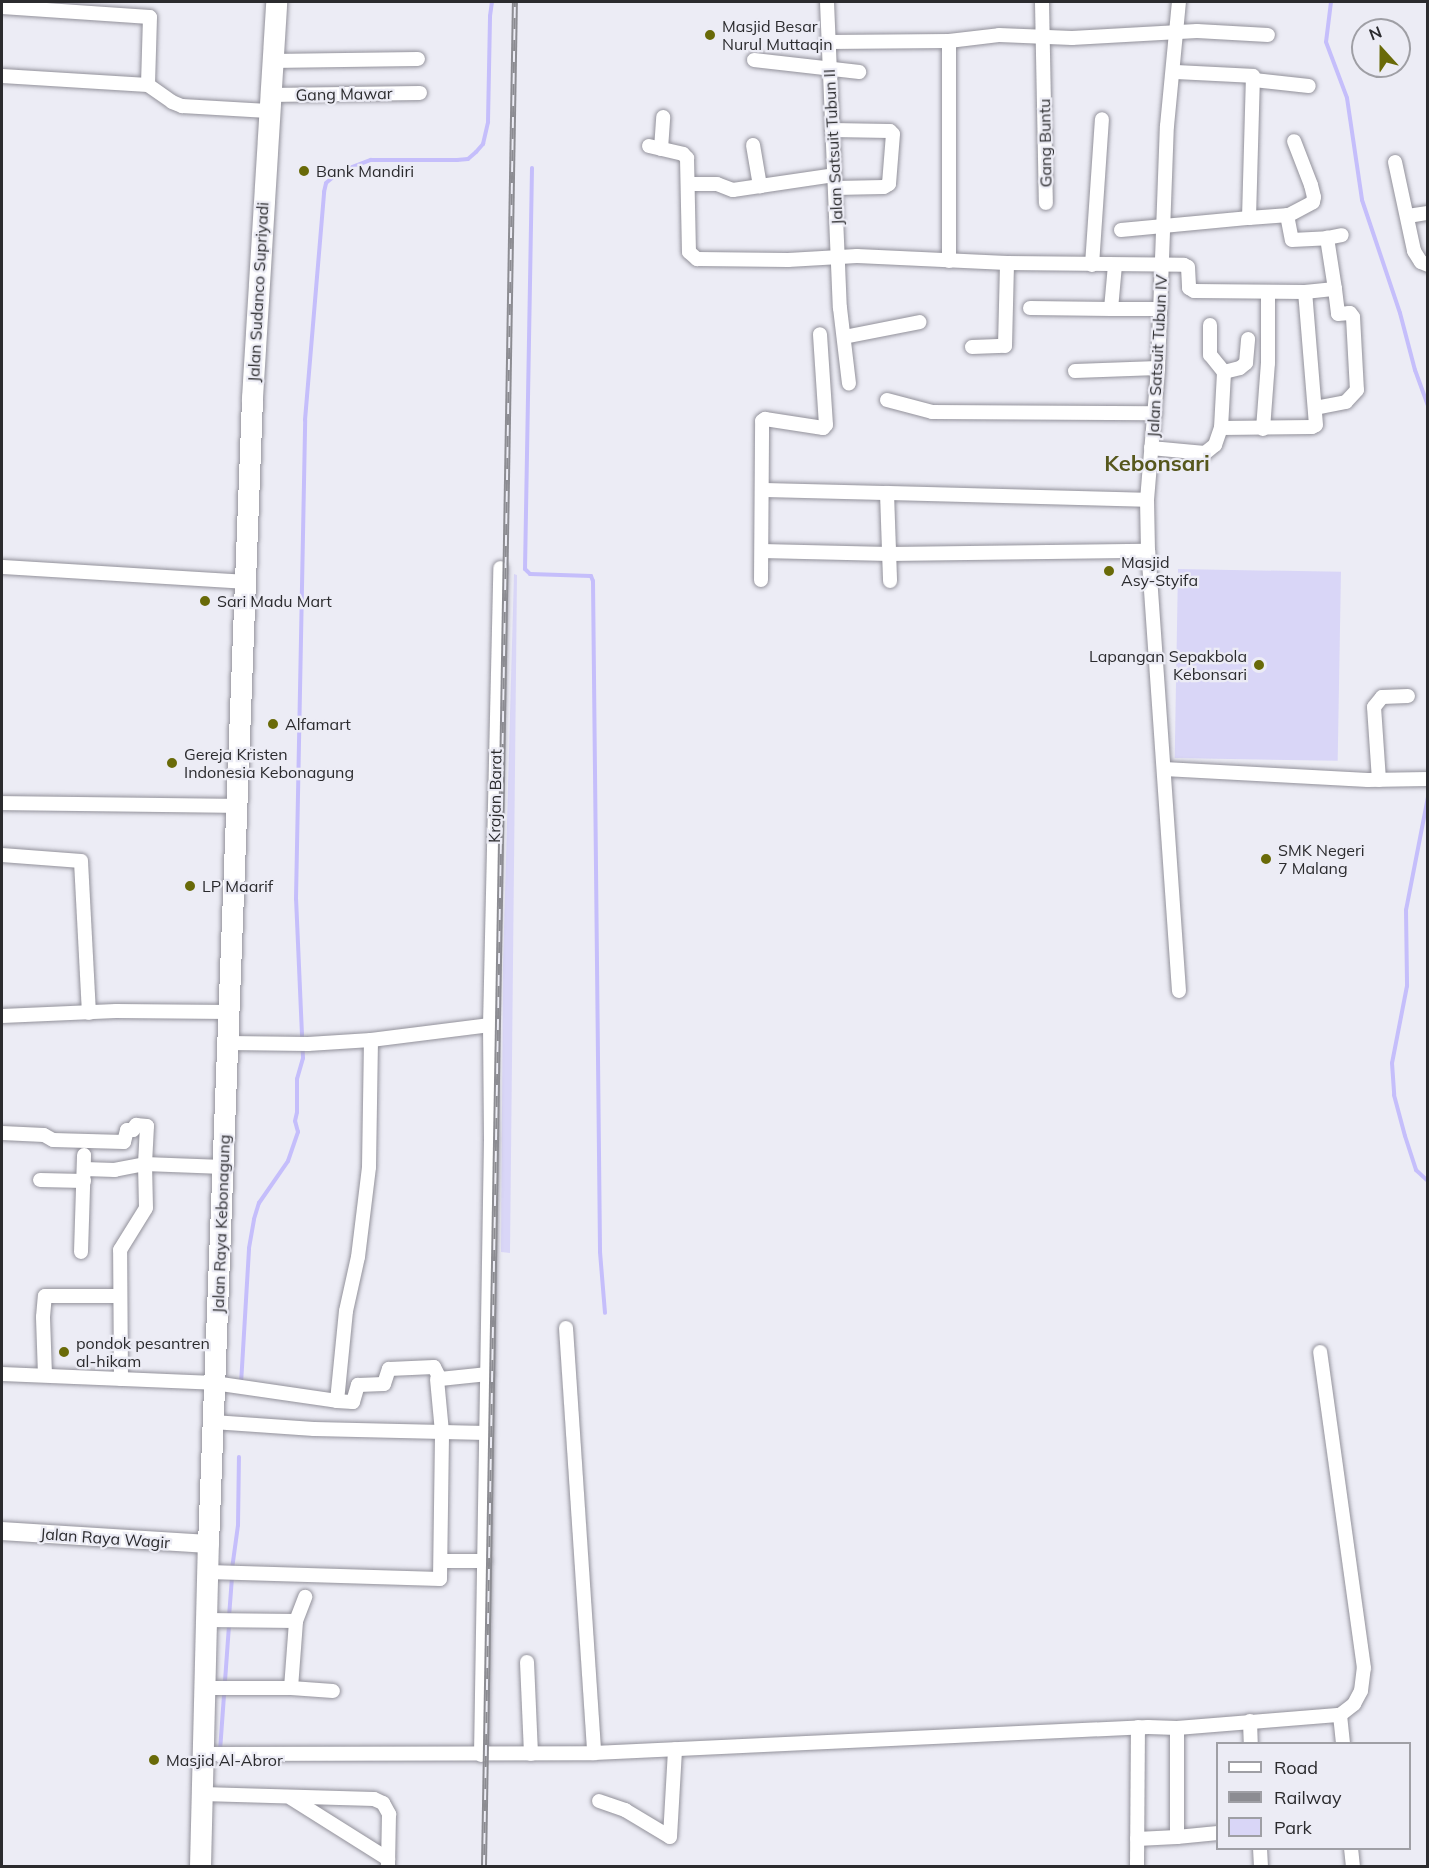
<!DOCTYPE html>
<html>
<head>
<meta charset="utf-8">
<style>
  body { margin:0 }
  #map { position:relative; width:1429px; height:1868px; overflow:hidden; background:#ececf5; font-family:Mulish,sans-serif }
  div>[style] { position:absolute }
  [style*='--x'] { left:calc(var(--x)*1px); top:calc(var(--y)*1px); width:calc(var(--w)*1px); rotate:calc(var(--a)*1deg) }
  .green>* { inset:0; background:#d9d6f7; transform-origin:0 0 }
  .stream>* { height:4px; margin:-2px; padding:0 2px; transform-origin:2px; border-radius:2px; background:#c5befb }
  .roads { filter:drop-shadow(0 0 2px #92919a) drop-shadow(0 0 2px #92919a) }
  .minor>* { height:14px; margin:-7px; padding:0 7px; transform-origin:7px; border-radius:7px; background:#fff }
  .secondary>* { height:18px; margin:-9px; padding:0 9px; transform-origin:9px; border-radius:9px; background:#fff }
  .trunk>* { height:21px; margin:-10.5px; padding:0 10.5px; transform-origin:10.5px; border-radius:10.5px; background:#fff }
  .rail>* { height:6px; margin-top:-3px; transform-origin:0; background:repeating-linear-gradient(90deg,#ececf5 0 11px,#8c8c92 0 22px); box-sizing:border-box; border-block:2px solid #8c8c92 }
  .dots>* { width:16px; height:16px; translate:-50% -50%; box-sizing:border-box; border:3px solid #ececf5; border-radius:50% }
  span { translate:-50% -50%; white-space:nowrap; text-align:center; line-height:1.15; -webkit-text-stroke:4.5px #ececf5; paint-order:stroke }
  .poi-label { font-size:16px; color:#2b2b2e }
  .left { translate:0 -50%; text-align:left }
  .right { translate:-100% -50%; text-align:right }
  .street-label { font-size:16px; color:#2b2b2e }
  .district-label { font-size:22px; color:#56571c; font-weight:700 }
  .frame { position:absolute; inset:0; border:3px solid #2b2b2e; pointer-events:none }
  .legend { position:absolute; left:1216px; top:1742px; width:195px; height:108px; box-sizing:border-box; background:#ececf5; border:2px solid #9f9fa5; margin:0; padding:8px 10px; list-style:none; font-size:18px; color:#2b2b2e }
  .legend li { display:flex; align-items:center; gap:12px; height:30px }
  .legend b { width:30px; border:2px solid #9f9fa5 }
  .north { position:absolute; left:1351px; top:18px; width:60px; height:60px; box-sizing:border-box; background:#ececf5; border:2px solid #9f9fa5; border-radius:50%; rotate:339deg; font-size:16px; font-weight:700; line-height:24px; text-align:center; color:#2b2b2e }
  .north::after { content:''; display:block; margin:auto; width:21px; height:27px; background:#696a08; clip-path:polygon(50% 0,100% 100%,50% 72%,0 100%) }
</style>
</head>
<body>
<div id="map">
  <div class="green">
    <div style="left:1178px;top:569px;width:163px;height:189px;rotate:1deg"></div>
    <div style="clip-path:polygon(514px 574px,517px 575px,510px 1253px,501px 1252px,503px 965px)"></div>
  </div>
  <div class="stream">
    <div style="--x:1331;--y:2;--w:40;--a:97.1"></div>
    <div style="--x:1326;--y:42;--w:60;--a:69.4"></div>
    <div style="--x:1347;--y:98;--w:103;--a:81.6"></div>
    <div style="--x:1362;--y:200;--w:119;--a:71.4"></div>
    <div style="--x:1400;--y:313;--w:59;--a:75.3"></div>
    <div style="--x:1415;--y:370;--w:37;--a:70"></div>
    <div style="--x:532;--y:168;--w:401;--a:91"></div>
    <div style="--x:525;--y:569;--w:7;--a:45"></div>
    <div style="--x:530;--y:574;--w:61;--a:1.9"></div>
    <div style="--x:591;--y:576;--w:5;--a:68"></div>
    <div style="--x:593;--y:581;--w:671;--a:89.4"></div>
    <div style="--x:600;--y:1252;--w:61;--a:85.3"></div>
    <div style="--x:1428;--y:797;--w:115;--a:101"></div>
    <div style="--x:1406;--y:910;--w:76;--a:89.2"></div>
    <div style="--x:1407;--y:986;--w:78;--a:101"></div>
    <div style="--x:1392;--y:1063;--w:32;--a:86"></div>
    <div style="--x:1394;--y:1095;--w:42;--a:75"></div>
    <div style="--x:1405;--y:1136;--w:36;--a:72"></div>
    <div style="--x:1416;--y:1170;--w:16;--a:43"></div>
    <div style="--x:241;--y:1384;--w:136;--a:-86.6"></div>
    <div style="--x:249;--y:1248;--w:29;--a:-80"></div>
    <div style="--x:254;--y:1219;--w:17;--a:-73"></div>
    <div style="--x:259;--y:1203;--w:51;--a:-55.4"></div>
    <div style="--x:288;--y:1161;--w:31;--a:-71"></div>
    <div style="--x:298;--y:1132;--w:11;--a:-105"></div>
    <div style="--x:295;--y:1121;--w:9;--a:-77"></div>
    <div style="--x:297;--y:1112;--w:33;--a:-90"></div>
    <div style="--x:297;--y:1079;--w:22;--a:-74"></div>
    <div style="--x:303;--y:1058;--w:159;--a:-92.5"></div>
    <div style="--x:296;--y:899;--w:479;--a:-88.9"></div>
    <div style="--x:305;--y:420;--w:229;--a:-85.2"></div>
    <div style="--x:324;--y:192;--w:9;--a:-77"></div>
    <div style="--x:326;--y:183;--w:17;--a:-40"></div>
    <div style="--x:339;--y:172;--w:34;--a:-21"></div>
    <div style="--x:371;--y:160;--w:86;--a:0"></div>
    <div style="--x:457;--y:160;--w:11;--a:-5"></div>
    <div style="--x:468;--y:159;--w:11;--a:-41"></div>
    <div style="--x:476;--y:152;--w:11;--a:-49"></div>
    <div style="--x:483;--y:144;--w:23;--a:-77"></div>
    <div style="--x:488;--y:122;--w:106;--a:-88.9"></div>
    <div style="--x:490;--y:16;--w:14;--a:-82"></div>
    <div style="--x:232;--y:1569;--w:44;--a:-82.2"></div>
    <div style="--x:238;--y:1525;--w:68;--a:-89.2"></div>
    <div style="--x:229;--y:1617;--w:40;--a:-85.7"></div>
    <div style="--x:220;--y:1751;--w:126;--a:-85.9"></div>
  </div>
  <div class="roads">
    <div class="minor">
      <div style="--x:827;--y:2;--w:306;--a:87.6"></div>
      <div style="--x:840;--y:308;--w:76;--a:83.2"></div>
      <div style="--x:1042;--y:2;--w:201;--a:88.9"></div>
      <div style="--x:2;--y:7;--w:148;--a:3.9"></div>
      <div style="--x:150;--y:17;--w:68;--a:91.7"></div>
      <div style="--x:827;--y:42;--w:122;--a:-0.5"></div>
      <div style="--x:949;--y:41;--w:50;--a:-6.8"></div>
      <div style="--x:999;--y:35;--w:73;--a:2.4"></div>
      <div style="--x:1072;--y:38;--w:125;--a:-3.2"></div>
      <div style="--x:1197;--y:31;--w:71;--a:3.2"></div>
      <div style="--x:754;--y:60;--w:106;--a:6.5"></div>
      <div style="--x:271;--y:61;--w:147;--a:-0.8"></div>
      <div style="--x:2;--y:76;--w:146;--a:3.5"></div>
      <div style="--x:148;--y:85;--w:29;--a:35"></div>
      <div style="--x:172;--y:102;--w:11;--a:22"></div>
      <div style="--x:182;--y:106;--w:86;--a:3.3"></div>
      <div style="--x:1254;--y:80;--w:55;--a:6.2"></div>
      <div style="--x:269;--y:95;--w:151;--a:-0.8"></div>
      <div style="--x:832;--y:130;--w:58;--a:1"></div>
      <div style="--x:890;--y:131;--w:4;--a:45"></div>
      <div style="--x:893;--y:134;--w:50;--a:94.6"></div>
      <div style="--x:889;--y:184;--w:6;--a:149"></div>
      <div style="--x:884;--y:187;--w:49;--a:178.8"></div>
      <div style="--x:753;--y:145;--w:42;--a:80.3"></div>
      <div style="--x:649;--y:146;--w:35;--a:13"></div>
      <div style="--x:683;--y:154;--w:6;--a:45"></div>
      <div style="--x:687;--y:158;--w:94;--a:88.8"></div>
      <div style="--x:689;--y:252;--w:11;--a:41"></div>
      <div style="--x:697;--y:259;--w:91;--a:0.6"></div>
      <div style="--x:788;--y:260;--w:69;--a:-3.3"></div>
      <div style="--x:857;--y:256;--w:150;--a:2.7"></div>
      <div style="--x:1007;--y:263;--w:177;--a:0.6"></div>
      <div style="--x:1184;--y:265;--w:4;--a:27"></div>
      <div style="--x:1188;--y:267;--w:21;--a:87"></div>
      <div style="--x:1189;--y:288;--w:6;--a:31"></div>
      <div style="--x:1194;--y:291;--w:111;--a:0.5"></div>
      <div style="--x:1305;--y:292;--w:30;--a:-6"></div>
      <div style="--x:1335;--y:289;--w:25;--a:83"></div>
      <div style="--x:1338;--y:314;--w:12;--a:-5"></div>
      <div style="--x:1350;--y:313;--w:5;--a:53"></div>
      <div style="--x:1353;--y:317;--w:73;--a:86.9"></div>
      <div style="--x:1357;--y:390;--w:16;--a:133"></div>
      <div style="--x:1346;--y:402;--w:31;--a:169"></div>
      <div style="--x:661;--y:149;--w:32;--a:-86"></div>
      <div style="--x:1395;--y:162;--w:91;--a:77.9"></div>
      <div style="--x:1414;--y:251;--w:13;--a:58"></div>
      <div style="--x:1421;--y:262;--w:8;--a:23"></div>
      <div style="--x:688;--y:184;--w:29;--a:0"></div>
      <div style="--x:717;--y:184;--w:17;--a:21"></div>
      <div style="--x:733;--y:190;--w:102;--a:-8.4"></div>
      <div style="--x:1287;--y:215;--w:25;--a:79"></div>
      <div style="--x:1292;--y:240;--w:35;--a:-3"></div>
      <div style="--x:1408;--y:216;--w:20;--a:-9"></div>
      <div style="--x:1249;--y:218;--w:40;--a:-4.3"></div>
      <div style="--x:1289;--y:215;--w:27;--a:-28"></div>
      <div style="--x:1313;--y:202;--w:5;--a:-79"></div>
      <div style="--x:1314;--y:197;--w:12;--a:-104"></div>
      <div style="--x:1311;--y:185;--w:47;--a:-111.1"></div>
      <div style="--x:1121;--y:230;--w:129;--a:-5.4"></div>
      <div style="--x:1249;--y:218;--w:142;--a:-88.4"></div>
      <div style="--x:1253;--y:76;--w:80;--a:-177.1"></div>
      <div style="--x:949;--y:261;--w:220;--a:-90"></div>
      <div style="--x:1092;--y:265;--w:146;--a:-86.1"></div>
      <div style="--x:1335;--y:289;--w:52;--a:-98.9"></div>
      <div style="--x:1327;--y:238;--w:15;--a:-11"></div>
      <div style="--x:1030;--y:308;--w:81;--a:0.7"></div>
      <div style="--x:1111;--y:309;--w:44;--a:-84.8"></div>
      <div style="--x:1111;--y:309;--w:49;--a:0"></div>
      <div style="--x:844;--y:337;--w:77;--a:-11.2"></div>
      <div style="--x:972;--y:347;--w:33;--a:-2"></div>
      <div style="--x:1005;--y:346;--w:83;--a:-88.6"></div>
      <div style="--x:1075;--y:371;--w:83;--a:-2.1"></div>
      <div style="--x:1224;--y:372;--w:16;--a:-14"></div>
      <div style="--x:1240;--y:368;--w:8;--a:-40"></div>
      <div style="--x:1246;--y:363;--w:24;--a:-85"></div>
      <div style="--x:887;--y:400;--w:47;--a:14.9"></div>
      <div style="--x:932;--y:412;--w:223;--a:0.3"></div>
      <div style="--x:1221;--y:428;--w:91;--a:-0.6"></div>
      <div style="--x:1312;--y:427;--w:4;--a:-27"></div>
      <div style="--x:1316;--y:425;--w:133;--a:-94.7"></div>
      <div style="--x:1263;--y:429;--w:66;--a:-85.7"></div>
      <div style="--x:1268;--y:363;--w:71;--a:-90"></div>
      <div style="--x:1151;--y:448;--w:54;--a:5.3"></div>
      <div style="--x:1205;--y:453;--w:13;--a:-39"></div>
      <div style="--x:1215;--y:445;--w:18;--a:-71"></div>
      <div style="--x:1221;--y:428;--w:56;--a:-86.9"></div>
      <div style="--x:1224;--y:372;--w:22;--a:-129"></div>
      <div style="--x:1210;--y:355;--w:30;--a:-90"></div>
      <div style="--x:762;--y:490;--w:125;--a:1.4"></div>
      <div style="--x:887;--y:493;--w:88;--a:88"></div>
      <div style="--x:887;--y:493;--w:260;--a:1.5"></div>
      <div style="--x:762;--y:551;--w:127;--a:1.4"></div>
      <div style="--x:889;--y:554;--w:259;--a:-0.7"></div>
      <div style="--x:2;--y:567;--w:243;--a:3.5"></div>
      <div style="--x:761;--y:580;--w:159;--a:-89.6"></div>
      <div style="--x:762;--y:421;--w:4;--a:-34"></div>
      <div style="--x:765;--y:419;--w:59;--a:8.8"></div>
      <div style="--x:823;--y:428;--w:4;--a:-45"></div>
      <div style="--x:826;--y:425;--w:91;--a:-93.8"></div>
      <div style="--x:1164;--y:769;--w:204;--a:3.1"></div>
      <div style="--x:1368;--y:780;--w:60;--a:-1"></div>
      <div style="--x:1379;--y:780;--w:73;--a:-93.9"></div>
      <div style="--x:1374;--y:707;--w:13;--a:-51"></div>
      <div style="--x:1382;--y:697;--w:26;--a:-2"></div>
      <div style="--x:2;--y:803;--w:236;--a:0.7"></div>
      <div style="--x:2;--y:855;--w:79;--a:4.3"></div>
      <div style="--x:81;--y:861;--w:152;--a:87"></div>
      <div style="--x:1179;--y:991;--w:441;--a:-94"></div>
      <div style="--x:1148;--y:551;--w:51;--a:-91.1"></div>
      <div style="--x:1147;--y:500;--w:132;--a:-85.2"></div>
      <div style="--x:1158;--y:368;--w:242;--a:-87.9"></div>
      <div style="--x:1167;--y:126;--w:125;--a:-84.5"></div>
      <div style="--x:2;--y:1016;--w:114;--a:-2.5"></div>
      <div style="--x:116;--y:1011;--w:114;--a:0.5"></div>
      <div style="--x:229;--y:1043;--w:79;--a:0.7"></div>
      <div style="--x:308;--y:1044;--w:63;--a:-3.6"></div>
      <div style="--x:371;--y:1040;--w:120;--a:-7.2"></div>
      <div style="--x:2;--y:1133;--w:42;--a:2.7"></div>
      <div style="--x:44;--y:1135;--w:10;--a:29"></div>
      <div style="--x:53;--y:1140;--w:71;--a:1.6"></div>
      <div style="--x:124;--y:1142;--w:12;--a:-76"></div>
      <div style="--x:127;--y:1130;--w:6;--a:0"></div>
      <div style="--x:133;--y:1130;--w:6;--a:-59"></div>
      <div style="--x:136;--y:1125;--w:11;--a:5"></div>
      <div style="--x:147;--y:1126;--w:38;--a:93"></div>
      <div style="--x:145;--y:1164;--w:31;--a:169"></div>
      <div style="--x:115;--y:1170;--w:31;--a:-178"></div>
      <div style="--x:40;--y:1180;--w:44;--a:1.3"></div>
      <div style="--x:81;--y:1252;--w:97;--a:-88.2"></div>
      <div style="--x:566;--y:1328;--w:426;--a:86.2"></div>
      <div style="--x:2;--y:1374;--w:212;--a:2.4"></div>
      <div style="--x:214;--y:1383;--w:124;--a:8.3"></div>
      <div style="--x:337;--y:1401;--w:90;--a:-84.3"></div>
      <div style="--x:346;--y:1311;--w:55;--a:-77.5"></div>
      <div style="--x:358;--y:1257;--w:91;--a:-83"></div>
      <div style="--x:369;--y:1167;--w:127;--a:-89.1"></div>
      <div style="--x:45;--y:1375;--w:58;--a:-92"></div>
      <div style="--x:43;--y:1317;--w:21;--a:-85"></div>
      <div style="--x:45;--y:1296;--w:73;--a:0"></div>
      <div style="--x:121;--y:1379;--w:129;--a:-90.4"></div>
      <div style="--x:120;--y:1250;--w:49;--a:-58.2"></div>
      <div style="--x:146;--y:1208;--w:44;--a:-91.3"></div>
      <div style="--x:145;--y:1164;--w:78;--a:2.2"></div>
      <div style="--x:337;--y:1401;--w:16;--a:4"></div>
      <div style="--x:353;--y:1402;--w:18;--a:-74"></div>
      <div style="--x:358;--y:1385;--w:26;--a:-2"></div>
      <div style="--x:384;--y:1384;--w:16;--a:-72"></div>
      <div style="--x:389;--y:1369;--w:45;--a:-2.5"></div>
      <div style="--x:434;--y:1367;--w:13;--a:63"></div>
      <div style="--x:440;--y:1379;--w:48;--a:-5.9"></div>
      <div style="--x:213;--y:1422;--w:101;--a:4"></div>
      <div style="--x:314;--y:1429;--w:172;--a:1.3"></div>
      <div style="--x:441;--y:1561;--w:44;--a:0"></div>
      <div style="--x:208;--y:1572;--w:232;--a:1.7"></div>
      <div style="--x:440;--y:1579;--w:147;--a:-89.2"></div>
      <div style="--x:442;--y:1432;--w:53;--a:-95.4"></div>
      <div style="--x:296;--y:1621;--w:26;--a:-69"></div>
      <div style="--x:527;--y:1662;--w:92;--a:87.5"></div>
      <div style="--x:206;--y:1688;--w:85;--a:0"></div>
      <div style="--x:291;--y:1688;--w:67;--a:-85.7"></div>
      <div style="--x:296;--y:1621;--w:90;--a:-179.4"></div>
      <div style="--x:291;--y:1688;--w:42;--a:4.1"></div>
      <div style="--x:1340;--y:1715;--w:29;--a:84"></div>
      <div style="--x:1250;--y:1721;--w:23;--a:88"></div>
      <div style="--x:1177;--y:1728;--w:109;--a:90"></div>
      <div style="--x:1177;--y:1837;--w:41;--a:-5.6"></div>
      <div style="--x:202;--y:1754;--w:392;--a:-0.1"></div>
      <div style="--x:594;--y:1753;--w:555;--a:-2.69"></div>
      <div style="--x:1148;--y:1727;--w:29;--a:2"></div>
      <div style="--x:1177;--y:1728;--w:164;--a:-4.6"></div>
      <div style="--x:1340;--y:1715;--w:18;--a:-38"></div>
      <div style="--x:1354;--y:1704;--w:15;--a:-62"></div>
      <div style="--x:1361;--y:1691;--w:23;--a:-83"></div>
      <div style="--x:1364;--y:1668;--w:319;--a:-97.9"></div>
      <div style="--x:481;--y:1755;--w:615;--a:-89.07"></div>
      <div style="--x:491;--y:1140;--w:115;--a:-90.5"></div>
      <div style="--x:490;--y:1025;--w:457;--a:-88.7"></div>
      <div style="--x:202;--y:1794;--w:172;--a:1.7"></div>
      <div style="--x:374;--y:1799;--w:10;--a:24"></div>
      <div style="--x:383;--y:1803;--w:13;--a:61"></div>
      <div style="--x:389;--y:1814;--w:52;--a:91.1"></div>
      <div style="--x:291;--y:1798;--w:115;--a:32.2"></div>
      <div style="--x:599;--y:1801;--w:28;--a:19"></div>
      <div style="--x:625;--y:1810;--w:52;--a:31"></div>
      <div style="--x:670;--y:1837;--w:88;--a:-86.7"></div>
      <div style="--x:1137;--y:1839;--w:40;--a:-2.9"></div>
      <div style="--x:1260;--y:1848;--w:18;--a:87"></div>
      <div style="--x:1351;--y:1848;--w:18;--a:84"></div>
      <div style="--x:1137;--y:1866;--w:139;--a:-89.6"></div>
    </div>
    <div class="secondary">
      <div style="--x:2;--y:1531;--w:206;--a:3.6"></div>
    </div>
    <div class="trunk">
      <div style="--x:200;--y:1866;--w:322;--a:-88.6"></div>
      <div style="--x:208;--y:1544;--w:1147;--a:-87.8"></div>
      <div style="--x:252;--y:398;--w:397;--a:-86.5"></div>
    </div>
  </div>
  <div class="rail">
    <div style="--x:484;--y:1866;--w:1864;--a:-89.05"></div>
  </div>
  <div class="dots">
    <div style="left:710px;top:35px;background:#696a08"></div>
    <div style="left:304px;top:171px;background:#696a08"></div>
    <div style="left:1109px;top:571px;background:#696a08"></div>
    <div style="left:205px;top:601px;background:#696a08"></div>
    <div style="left:1259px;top:665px;background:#696a08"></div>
    <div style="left:273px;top:724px;background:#696a08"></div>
    <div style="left:172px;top:763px;background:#696a08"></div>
    <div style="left:1266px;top:859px;background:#696a08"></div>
    <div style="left:190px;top:886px;background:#696a08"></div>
    <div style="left:64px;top:1352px;background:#696a08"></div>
    <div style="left:154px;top:1760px;background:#696a08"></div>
  </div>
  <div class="poi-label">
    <span class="left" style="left:722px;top:35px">Masjid Besar<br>Nurul Muttaqin</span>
    <span class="left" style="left:316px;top:171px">Bank Mandiri</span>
    <span class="left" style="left:1121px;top:571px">Masjid<br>Asy-Styifa</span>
    <span class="left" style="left:217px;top:601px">Sari Madu Mart</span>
    <span class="right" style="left:1247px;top:665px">Lapangan Sepakbola<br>Kebonsari</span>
    <span class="left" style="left:285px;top:724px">Alfamart</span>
    <span class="left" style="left:184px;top:763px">Gereja Kristen<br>Indonesia Kebonagung</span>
    <span class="left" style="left:1278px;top:859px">SMK Negeri<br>7 Malang</span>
    <span class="left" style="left:202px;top:886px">LP Maarif</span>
    <span class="left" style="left:76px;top:1352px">pondok pesantren<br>al-hikam</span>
    <span class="left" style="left:166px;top:1760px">Masjid Al-Abror</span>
  </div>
  <div class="street-label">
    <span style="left:344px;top:94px;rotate:-1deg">Gang Mawar</span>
    <span style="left:1045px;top:143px;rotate:-91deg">Gang Buntu</span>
    <span style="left:833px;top:147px;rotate:-93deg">Jalan Satsuit Tubun II</span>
    <span style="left:258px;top:292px;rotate:-87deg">Jalan Sudanco Supriyadi</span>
    <span style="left:1157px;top:356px;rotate:-87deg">Jalan Satsuit Tubun IV</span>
    <span style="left:495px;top:796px;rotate:-89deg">Krajan Barat</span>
    <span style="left:221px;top:1224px;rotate:-88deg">Jalan Raya Kebonagung</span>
    <span style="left:105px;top:1538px;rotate:4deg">Jalan Raya Wagir</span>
  </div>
  <div class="district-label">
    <span style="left:1157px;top:464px">Kebonsari</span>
  </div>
  <div class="frame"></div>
  <ul class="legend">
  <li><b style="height:8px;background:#fff"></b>Road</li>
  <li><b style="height:8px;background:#8c8c92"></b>Railway</li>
  <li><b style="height:16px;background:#d9d6f7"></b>Park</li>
  </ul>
  <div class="north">N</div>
</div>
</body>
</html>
